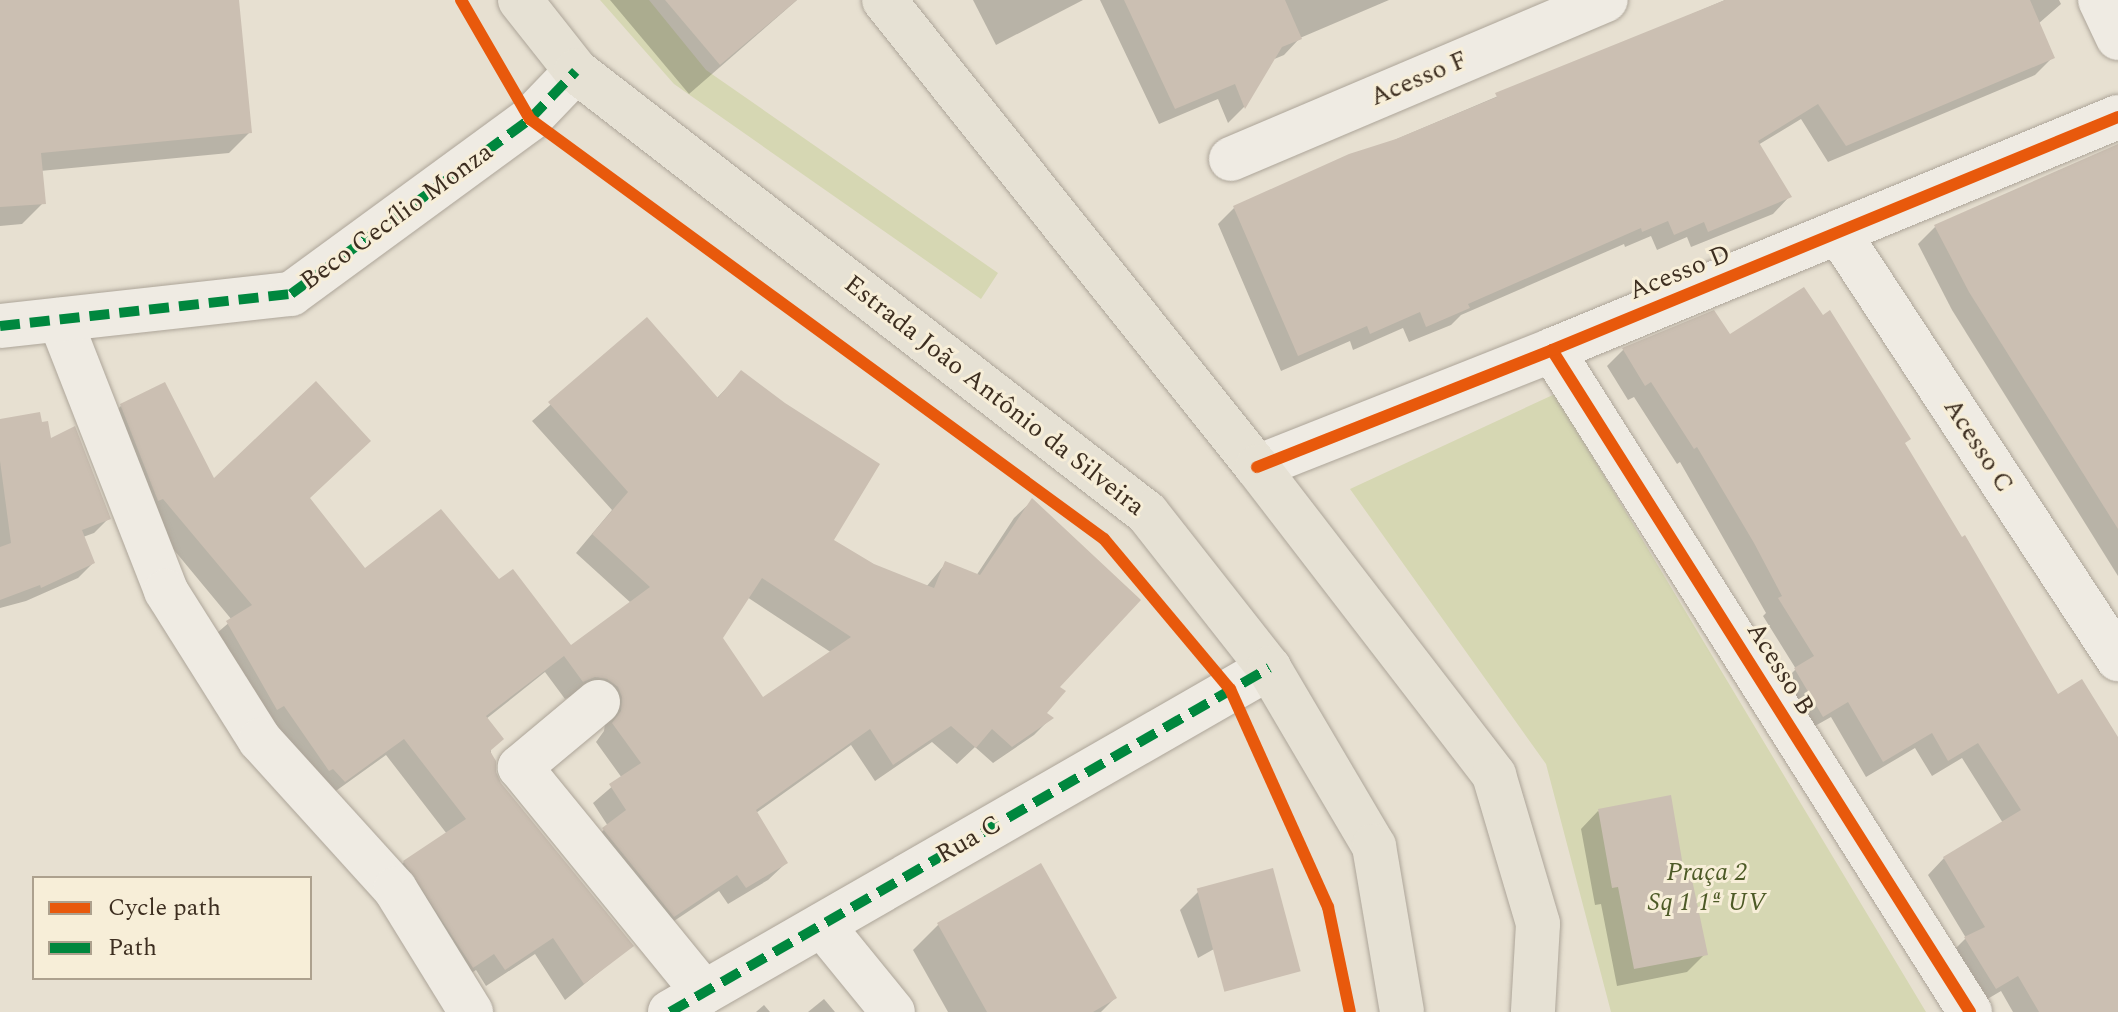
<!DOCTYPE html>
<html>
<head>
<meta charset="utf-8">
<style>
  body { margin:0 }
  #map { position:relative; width:2118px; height:1012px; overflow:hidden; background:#e7e0d1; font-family:Spectral,serif }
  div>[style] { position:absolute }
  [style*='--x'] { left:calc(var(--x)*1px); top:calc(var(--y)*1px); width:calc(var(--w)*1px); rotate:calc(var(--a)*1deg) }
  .green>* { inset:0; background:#d6d7b3 }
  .shadow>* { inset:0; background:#0003 }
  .building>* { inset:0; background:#cbbfb2; transform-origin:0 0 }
  .roads { filter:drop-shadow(0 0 2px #ada599) drop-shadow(0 0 2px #ada599) }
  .minor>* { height:44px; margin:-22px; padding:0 22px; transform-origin:22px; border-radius:22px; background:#efebe3 }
  .major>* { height:44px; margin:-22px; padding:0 22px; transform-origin:22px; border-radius:22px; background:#e6e1d4 }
  .quiet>* { height:10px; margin-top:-5px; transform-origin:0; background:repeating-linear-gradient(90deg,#00873e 0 20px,transparent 0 30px) }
  .cycleway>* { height:12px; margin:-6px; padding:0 6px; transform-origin:6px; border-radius:6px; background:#e8590c }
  span { translate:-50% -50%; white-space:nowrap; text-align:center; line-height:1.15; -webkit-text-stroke:6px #f7eed8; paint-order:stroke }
  .street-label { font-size:26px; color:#3d2e20 }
  .park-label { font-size:26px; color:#4d5a26; font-style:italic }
  .legend { position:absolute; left:32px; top:876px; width:280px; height:104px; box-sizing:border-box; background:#f7eed8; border:2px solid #ada18e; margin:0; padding:10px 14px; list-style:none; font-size:24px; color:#3d2e20 }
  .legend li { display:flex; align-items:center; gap:16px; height:40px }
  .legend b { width:40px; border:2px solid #ada18e }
</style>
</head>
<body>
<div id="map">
  <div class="green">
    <div style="clip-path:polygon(600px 0,649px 0,706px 70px,998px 273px,981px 299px,674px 84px)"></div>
    <div style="clip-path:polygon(1555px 394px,1926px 1012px,1611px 1012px,1546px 764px,1350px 489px)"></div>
  </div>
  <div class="shadow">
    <div style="clip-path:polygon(0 0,237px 0,250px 132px,229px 153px,40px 171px,43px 203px,22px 224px,0 226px)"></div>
    <div style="clip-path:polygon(610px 0,797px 0,689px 94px)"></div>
    <div style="clip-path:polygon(973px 0,1083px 0,996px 45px)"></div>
    <div style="clip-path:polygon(1100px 0,1389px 0,1300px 38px,1284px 55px,1272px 60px,1244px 107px,1228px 123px,1218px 99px,1159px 124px)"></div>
    <div style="clip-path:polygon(1725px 0,2059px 0,2061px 4px,2038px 24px,2052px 58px,2035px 75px,1828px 162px,1801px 119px,1758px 145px,1789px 197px,1773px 214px,1691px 247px,1687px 237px,1657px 250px,1651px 236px,1625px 247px,1624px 244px,1461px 315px,1451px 325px,1409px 342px,1403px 328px,1353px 350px,1350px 341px,1281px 371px,1218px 224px,1234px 208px)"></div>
    <div style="clip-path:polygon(2118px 146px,2118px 576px,1952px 310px,1918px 244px,1935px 227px)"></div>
    <div style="clip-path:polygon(evenodd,646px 320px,716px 399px,741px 373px,831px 541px,873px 565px,926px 587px,946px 563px,976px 576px,1014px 518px,1032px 501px,1058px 688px,1044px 713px,1051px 718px,1034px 735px,993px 763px,975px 747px,957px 764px,932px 742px,875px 781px,851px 745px,756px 813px,786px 863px,768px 880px,728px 904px,719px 891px,656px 933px,586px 847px,608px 826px,593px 803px,622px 778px,596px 742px,604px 731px,606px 715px,576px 694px,565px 699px,545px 672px,486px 719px,494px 772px,499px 784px,631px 946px,565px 1000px,535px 954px,486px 986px,476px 970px,455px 984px,387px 880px,404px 862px,447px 834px,386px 755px,326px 798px,209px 640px,232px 620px,145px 515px,103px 423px,121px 406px,213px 482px,308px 498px,364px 570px,499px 582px,571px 648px,631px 603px,576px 553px,612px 510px,532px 421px,646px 320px,747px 597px,832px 653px,763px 700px,721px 638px,747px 597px)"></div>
    <div style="clip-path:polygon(1729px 337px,1904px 444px,2057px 697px,2118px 741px,2118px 1012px,2013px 1012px,2001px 991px,1979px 1004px,1949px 955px,1966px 938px,1928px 875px,1944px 858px,2003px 823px,1962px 758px,1932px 776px,1915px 748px,1866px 777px,1831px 717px,1806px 731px,1779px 686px,1796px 669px,1763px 616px,1766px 613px,1680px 462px,1677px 464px,1634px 397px,1628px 400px,1607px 366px,1623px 350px)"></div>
    <div style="clip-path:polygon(0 421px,50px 441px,109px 518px,94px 533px,83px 537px,93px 563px,78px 578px,26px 601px,0 608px)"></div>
    <div style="clip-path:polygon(1598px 811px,1683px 874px,1705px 954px,1687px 972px,1617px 986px,1601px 904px,1595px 905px,1581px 829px)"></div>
    <div style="clip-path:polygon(1040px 866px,1115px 998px,1101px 1012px,948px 1012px,913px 950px,938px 925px)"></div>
    <div style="clip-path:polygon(1198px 892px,1262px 922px,1198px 958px,1180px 910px)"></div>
    <div style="clip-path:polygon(824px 999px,835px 1012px,808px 1012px)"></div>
    <div style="clip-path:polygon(764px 1005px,770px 1012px,756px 1012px)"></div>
  </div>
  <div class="building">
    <div style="clip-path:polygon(0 0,239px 0,252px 133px,41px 153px,46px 204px,0 207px)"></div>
    <div style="clip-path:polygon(665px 0,797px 0,720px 65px)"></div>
    <div style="clip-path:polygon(1124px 0,1285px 0,1302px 39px,1282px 47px,1245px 109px,1235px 84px,1175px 109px)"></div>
    <div style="clip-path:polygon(1725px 0,2030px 0,2055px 58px,1846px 146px,1818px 104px,1758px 141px,1792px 197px,1708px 232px,1704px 222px,1674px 235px,1668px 221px,1642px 232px,1641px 228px,1468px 304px,1470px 308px,1426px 327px,1420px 312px,1370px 334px,1367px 326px,1298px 356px,1233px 206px,1349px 154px,1396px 139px,1497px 97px,1495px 93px)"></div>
    <div style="clip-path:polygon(2118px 144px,2118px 529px,1969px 292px,1934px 225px)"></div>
    <div style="clip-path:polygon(1804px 287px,1823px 315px,1830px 310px,1911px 439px,1905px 443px,1962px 537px,1965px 535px,2058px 694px,2082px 679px,2118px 737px,2118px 1012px,2039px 1012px,2018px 976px,1996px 989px,1964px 937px,1985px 927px,1943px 857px,2021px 810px,1978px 743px,1948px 761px,1932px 733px,1883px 762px,1848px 702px,1823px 717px,1794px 668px,1814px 656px,1778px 598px,1782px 596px,1754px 543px,1697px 447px,1694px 449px,1651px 382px,1645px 386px,1622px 348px,1714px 310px,1730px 334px)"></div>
    <div style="clip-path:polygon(evenodd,647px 317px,718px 398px,741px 370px,785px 403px,880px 464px,834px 540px,874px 564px,934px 588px,945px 561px,980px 575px,1032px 498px,1141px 600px,1060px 687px,1066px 691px,1047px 713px,1054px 718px,1012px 747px,992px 729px,976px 748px,951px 726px,893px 765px,870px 729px,756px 810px,788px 863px,746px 888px,737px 875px,674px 917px,602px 828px,626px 810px,609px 784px,641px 763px,612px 723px,621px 711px,622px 697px,618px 687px,607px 679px,595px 677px,583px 682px,564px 656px,486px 716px,504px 739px,490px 751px,496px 761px,496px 772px,501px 783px,634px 946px,584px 984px,553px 938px,505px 970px,494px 954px,473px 968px,403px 861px,466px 819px,404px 739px,345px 782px,333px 769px,329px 771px,284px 706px,277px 710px,226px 621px,252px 605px,163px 499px,158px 501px,120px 404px,165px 382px,214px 478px,316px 381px,371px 441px,310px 498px,365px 568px,441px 509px,499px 579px,513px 569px,571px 645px,650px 587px,592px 534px,628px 492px,548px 402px,647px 317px,762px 578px,851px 637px,763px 697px,723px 638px,762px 578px)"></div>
    <div style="clip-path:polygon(40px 412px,42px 422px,48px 421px,51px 438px,75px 426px,111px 519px,82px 530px,95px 563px,41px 588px,40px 585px,0 600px,0 547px,11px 543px,0 461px,0 419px)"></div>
    <div style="clip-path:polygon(1671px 795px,1684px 872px,1690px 870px,1708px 955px,1634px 969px,1618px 887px,1612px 888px,1598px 809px)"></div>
    <div style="clip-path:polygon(1041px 863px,1117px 998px,1093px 1012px,987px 1012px,937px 923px)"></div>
    <div style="left:1273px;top:868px;width:107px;height:79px;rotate:75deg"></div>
  </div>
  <div class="roads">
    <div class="minor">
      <div style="--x:2100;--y:0;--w:42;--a:64.7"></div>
      <div style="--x:1231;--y:159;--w:407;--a:-23"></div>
      <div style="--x:1838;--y:232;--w:511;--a:56.75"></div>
      <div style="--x:60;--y:320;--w:291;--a:68.6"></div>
      <div style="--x:166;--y:591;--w:176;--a:57.8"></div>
      <div style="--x:260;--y:740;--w:201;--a:47.8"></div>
      <div style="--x:395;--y:889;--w:145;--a:58.3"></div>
      <div style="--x:0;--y:326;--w:293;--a:-6.3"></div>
      <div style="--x:291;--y:294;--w:296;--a:-36.2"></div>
      <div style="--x:530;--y:119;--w:66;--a:-46.2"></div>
      <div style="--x:1552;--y:350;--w:783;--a:57.73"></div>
      <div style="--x:1257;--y:467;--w:317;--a:-21.6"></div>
      <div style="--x:1552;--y:350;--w:612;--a:-22.38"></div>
      <div style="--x:598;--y:702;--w:102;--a:140.2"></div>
      <div style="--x:520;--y:767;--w:291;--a:50.8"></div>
      <div style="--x:822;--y:925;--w:112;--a:50.8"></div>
      <div style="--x:670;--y:1012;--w:691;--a:-29.87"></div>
    </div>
    <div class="major">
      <div style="--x:520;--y:0;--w:90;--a:51.7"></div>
      <div style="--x:576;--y:71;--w:722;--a:37.74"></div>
      <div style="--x:1147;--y:513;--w:197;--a:51.8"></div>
      <div style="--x:1269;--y:668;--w:207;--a:59.5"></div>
      <div style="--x:1374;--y:846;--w:168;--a:80.4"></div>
      <div style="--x:884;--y:0;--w:598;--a:51.39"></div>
      <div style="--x:1257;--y:467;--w:389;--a:52.4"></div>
      <div style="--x:1494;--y:775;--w:155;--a:73.5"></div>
      <div style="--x:1538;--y:924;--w:88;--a:93.3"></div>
    </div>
  </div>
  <div class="quiet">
    <div style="--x:0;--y:326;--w:293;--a:-6.3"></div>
    <div style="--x:291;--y:294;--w:296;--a:-36.2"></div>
    <div style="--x:530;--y:119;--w:66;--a:-46.2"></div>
    <div style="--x:670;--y:1012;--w:691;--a:-29.87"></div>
  </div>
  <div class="cycleway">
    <div style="--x:461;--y:0;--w:138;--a:59.9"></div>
    <div style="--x:530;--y:119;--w:711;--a:36.19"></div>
    <div style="--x:1104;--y:539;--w:196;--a:50"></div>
    <div style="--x:1230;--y:689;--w:239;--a:65.8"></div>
    <div style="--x:1328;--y:907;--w:107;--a:78.2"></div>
    <div style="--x:1552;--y:350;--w:783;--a:57.73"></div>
    <div style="--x:1257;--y:467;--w:317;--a:-21.6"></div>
    <div style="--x:1552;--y:350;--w:612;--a:-22.38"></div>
  </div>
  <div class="street-label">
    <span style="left:1419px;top:79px;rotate:-23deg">Acesso F</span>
    <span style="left:397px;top:217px;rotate:-36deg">Beco Cecílio Monza</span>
    <span style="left:1680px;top:273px;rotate:-22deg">Acesso D</span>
    <span style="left:994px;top:396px;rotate:38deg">Estrada João Antônio da Silveira</span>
    <span style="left:1978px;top:446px;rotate:57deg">Acesso C</span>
    <span style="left:1780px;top:669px;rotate:58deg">Acesso B</span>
    <span style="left:969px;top:840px;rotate:-30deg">Rua C</span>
  </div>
  <div class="park-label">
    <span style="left:1707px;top:888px">Praça 2<br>Sq 1 1ª UV</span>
  </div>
  <ul class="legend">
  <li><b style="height:10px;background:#e8590c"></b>Cycle path</li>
  <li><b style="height:10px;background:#00873e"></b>Path</li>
  </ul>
</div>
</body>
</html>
